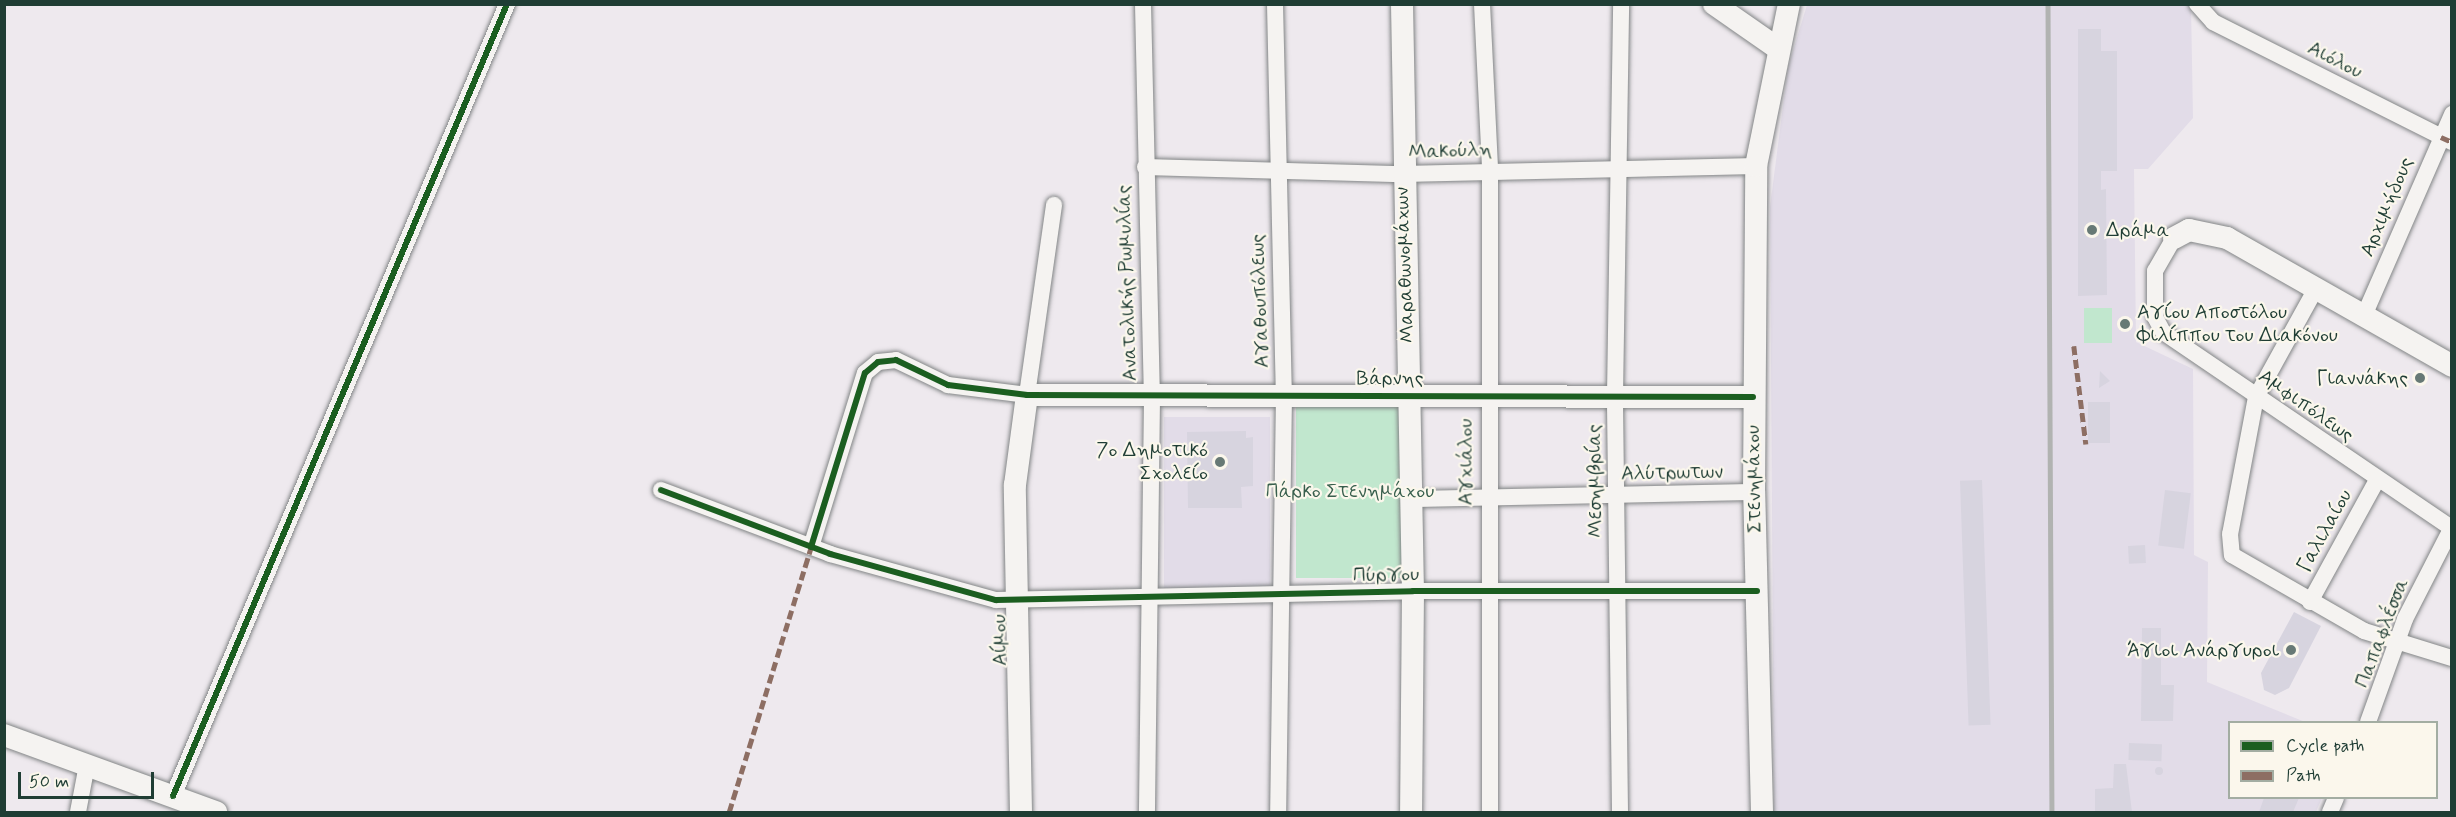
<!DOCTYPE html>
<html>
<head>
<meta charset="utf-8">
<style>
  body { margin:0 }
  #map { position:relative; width:2456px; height:817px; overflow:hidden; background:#eee9ee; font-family:Mynerve,sans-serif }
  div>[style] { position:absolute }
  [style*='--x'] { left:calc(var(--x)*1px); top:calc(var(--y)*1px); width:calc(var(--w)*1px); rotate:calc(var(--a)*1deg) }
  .built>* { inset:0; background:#e2dce8; transform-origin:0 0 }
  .green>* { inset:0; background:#c1e7ce; transform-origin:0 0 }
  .building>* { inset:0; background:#d7d4df; transform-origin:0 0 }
  .round { border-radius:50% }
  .roads { filter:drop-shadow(0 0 2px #828586) drop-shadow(0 0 2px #828586) }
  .street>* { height:16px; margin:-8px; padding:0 8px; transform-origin:8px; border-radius:8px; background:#f5f3f1 }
  .secondary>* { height:22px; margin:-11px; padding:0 11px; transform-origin:11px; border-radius:11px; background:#f5f3f1 }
  .rail>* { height:4.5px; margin:-2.25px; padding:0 2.25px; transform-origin:2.25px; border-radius:2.25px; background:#b1b3b1 }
  .quiet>* { height:4.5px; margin-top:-2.25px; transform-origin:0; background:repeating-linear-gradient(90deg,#8d6e63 0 9px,transparent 0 13.5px) }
  .cycleway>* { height:6px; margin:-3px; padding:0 3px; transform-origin:3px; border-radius:3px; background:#1b5e20 }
  .dots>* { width:16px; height:16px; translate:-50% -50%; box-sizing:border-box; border:3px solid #fbf7ec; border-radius:50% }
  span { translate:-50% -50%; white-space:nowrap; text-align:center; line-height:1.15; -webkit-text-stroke:4.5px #fbf7ec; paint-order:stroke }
  .street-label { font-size:20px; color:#1f3d34 }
  .poi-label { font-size:20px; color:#1f3d34 }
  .left { translate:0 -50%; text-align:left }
  .right { translate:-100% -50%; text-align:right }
  .park-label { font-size:20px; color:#385f4d }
  .frame { position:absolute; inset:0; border:6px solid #1f3d34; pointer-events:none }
  .legend { position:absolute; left:2228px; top:721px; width:210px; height:78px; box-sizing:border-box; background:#fbf7ec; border:2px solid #a3ada2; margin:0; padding:8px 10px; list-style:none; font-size:18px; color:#1f3d34 }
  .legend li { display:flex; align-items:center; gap:12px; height:30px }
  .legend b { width:30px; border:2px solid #a3ada2 }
  .scale { position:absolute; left:18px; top:772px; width:136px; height:27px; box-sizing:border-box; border:3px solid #1f3d34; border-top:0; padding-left:8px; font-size:18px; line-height:21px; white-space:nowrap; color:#1f3d34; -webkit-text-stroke:4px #fbf7ec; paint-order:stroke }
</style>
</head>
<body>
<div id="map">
  <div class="built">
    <div style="clip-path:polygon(1807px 5px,2191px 5px,2193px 118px,2148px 169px,2134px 169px,2136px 342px,2193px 369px,2194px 555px,2208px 562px,2207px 682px,2305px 722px,2230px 722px,2230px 798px,2322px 798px,2316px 812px,1774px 812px,1770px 207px,1788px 67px)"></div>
    <div style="left:1270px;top:417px;width:172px;height:106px;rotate:90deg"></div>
  </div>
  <div class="green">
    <div style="left:2084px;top:308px;width:28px;height:35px"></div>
    <div style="left:1296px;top:405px;width:110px;height:173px"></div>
  </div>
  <div class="building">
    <div style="clip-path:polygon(2078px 29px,2101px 29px,2101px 51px,2117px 51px,2117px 171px,2101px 171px,2101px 190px,2106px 189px,2107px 295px,2078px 296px)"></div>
    <div style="left:2120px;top:317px;width:10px;height:14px"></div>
    <div style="clip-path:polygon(2100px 371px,2110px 381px,2099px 388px)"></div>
    <div style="left:2088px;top:402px;width:22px;height:41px"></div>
    <div style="clip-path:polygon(1246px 431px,1246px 438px,1253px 437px,1253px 486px,1241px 487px,1242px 508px,1188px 508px,1187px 432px)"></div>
    <div style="left:1982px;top:480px;width:245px;height:22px;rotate:88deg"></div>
    <div style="left:2165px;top:490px;width:26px;height:56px;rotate:7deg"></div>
    <div style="left:2145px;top:545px;width:18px;height:17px;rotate:87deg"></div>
    <div style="clip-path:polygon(2294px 612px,2321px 626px,2289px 688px,2275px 695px,2264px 690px,2261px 673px)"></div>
    <div style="clip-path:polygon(2142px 628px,2161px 628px,2161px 685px,2174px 685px,2173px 721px,2141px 721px)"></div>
    <div style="left:2129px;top:743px;width:33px;height:17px;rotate:2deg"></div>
    <div style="clip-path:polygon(2114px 764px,2126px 764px,2132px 812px,2095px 812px,2095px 789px,2113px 788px)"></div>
    <div class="round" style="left:2155px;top:767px;width:8px;height:8px"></div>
    <div style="clip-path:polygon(2264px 798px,2299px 798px,2293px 812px,2259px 812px)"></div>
  </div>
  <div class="roads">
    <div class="street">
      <div style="--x:1143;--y:4;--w:394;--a:88.7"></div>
      <div style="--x:1152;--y:398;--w:414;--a:90.7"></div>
      <div style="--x:1275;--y:4;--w:390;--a:88.7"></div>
      <div style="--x:1284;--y:394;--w:418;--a:90.8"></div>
      <div style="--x:1482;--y:4;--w:166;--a:87.2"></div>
      <div style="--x:1490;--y:170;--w:642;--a:90"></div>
      <div style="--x:2197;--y:4;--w:24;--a:48"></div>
      <div style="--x:2213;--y:22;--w:267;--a:26.7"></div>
      <div style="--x:1145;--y:167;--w:257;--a:1.6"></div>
      <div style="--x:1402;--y:174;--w:354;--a:-1.3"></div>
      <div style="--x:2174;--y:238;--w:38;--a:120"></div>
      <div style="--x:2155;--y:271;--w:46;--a:90"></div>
      <div style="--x:2155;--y:317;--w:17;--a:62"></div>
      <div style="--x:2163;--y:332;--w:348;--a:34.2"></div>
      <div style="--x:2314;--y:292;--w:120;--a:118.9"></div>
      <div style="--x:2256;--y:397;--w:139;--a:100.7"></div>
      <div style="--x:2230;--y:534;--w:21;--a:85"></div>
      <div style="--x:2232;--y:555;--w:152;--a:29.9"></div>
      <div style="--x:2364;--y:631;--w:92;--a:17.1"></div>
      <div style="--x:2363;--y:318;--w:223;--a:-66.4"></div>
      <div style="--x:661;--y:490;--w:181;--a:20.7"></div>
      <div style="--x:830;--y:554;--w:172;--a:15.5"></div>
      <div style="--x:996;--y:600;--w:417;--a:-1.2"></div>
      <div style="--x:1413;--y:591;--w:344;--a:0"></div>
      <div style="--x:1412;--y:499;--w:342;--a:-1.2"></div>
      <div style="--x:811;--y:547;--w:182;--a:-72.8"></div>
      <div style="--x:865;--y:373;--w:17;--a:-40"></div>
      <div style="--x:878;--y:362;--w:18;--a:-6"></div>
      <div style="--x:896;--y:360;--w:58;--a:25.7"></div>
      <div style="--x:948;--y:385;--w:80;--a:7.2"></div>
      <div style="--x:1027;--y:395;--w:192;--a:-81.9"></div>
      <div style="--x:2310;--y:602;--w:139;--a:-61.2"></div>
      <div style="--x:2368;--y:722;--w:109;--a:-70.2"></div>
      <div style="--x:2405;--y:619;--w:103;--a:-62.9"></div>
      <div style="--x:173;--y:796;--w:860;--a:-67.13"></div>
      <div style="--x:78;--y:812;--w:48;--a:-79.2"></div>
      <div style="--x:1620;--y:812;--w:417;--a:-90.7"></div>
      <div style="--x:1615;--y:395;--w:391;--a:-89.1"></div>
      <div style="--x:2330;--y:812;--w:15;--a:-67"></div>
    </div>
    <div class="secondary">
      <div style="--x:1402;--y:4;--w:587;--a:88.93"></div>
      <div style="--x:1413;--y:591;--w:221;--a:90.5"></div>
      <div style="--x:1714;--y:4;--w:77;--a:34.9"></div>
      <div style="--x:2174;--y:238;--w:17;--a:-28"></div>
      <div style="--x:2189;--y:230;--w:39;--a:12"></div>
      <div style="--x:2227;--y:238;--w:259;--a:29.6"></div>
      <div style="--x:4;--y:735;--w:226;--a:20"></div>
      <div style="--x:1021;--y:812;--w:327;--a:-91.1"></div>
      <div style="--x:1015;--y:485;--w:91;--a:-82.4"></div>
      <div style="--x:1027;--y:395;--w:726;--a:0.16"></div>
      <div style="--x:1762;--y:812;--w:320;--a:-91.4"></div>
      <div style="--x:1754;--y:492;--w:326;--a:-89.6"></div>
      <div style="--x:1756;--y:166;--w:165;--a:-78.5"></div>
    </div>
  </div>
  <div class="rail">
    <div style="--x:2048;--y:4;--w:808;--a:89.72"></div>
  </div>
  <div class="quiet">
    <div style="--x:2441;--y:137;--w:12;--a:24"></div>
    <div style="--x:2074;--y:346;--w:99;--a:83"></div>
    <div style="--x:729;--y:812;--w:277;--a:-72.8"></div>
  </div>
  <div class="cycleway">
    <div style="--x:661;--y:490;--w:181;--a:20.7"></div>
    <div style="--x:830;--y:554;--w:172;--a:15.5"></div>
    <div style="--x:996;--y:600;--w:417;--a:-1.2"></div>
    <div style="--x:1413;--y:591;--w:344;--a:0"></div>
    <div style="--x:811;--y:547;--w:182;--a:-72.8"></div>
    <div style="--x:865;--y:373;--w:17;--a:-40"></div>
    <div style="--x:878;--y:362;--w:18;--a:-6"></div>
    <div style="--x:896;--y:360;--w:58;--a:25.7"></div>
    <div style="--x:948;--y:385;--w:80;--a:7.2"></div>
    <div style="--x:1027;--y:395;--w:726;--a:0.16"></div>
    <div style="--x:173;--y:796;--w:860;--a:-67.13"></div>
  </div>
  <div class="dots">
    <div style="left:2092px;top:230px;background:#677975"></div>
    <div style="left:2125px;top:324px;background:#677975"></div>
    <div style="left:2420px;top:378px;background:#677975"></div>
    <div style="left:1220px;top:462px;background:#677975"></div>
    <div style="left:2291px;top:650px;background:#677975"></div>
  </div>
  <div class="street-label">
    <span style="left:2335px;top:60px;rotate:27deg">Αιόλου</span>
    <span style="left:1450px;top:151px;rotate:-2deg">Μακούλη</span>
    <span style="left:2387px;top:207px;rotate:-67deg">Αρχιμήδους</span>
    <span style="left:1405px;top:265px;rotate:-92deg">Μαραθωνομάχων</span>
    <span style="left:1127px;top:283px;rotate:-92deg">Ανατολικής Ρωμυλίας</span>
    <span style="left:1260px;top:301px;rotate:-92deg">Αγαθουπόλεως</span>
    <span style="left:1390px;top:378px">Βάρνης</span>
    <span style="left:2306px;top:406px;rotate:35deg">Αμφιπόλεως</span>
    <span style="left:1466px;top:462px;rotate:-90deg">Αγχιάλου</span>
    <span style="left:1672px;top:473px;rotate:-1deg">Αλύτρωτων</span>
    <span style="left:1754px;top:479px;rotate:-91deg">Στενημάχου</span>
    <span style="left:1595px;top:481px;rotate:-91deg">Μεσημβρίας</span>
    <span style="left:2325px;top:531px;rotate:-61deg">Γαλιλαίου</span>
    <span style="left:1386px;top:575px;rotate:-1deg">Πύργου</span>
    <span style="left:2382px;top:633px;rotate:-69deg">Παπαφλέσσα</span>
    <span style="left:1000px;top:640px;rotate:-91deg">Αίμου</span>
  </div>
  <div class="poi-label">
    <span class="left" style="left:2106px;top:230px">Δράμα</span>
    <span class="left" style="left:2137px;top:324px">Αγίου Αποστόλου<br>Φιλίππου του Διακόνου</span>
    <span class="right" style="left:2408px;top:378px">Γιαννάκης</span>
    <span class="right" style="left:1208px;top:462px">7ο Δημοτικό<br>Σχολείο</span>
    <span class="right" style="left:2279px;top:650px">Άγιοι Ανάργυροι</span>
  </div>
  <div class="park-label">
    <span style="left:1350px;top:491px">Πάρκο Στενημάχου</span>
  </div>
  <div class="frame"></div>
  <ul class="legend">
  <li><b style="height:8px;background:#1b5e20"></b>Cycle path</li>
  <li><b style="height:8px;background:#8d6e63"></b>Path</li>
  </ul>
  <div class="scale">50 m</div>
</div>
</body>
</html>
